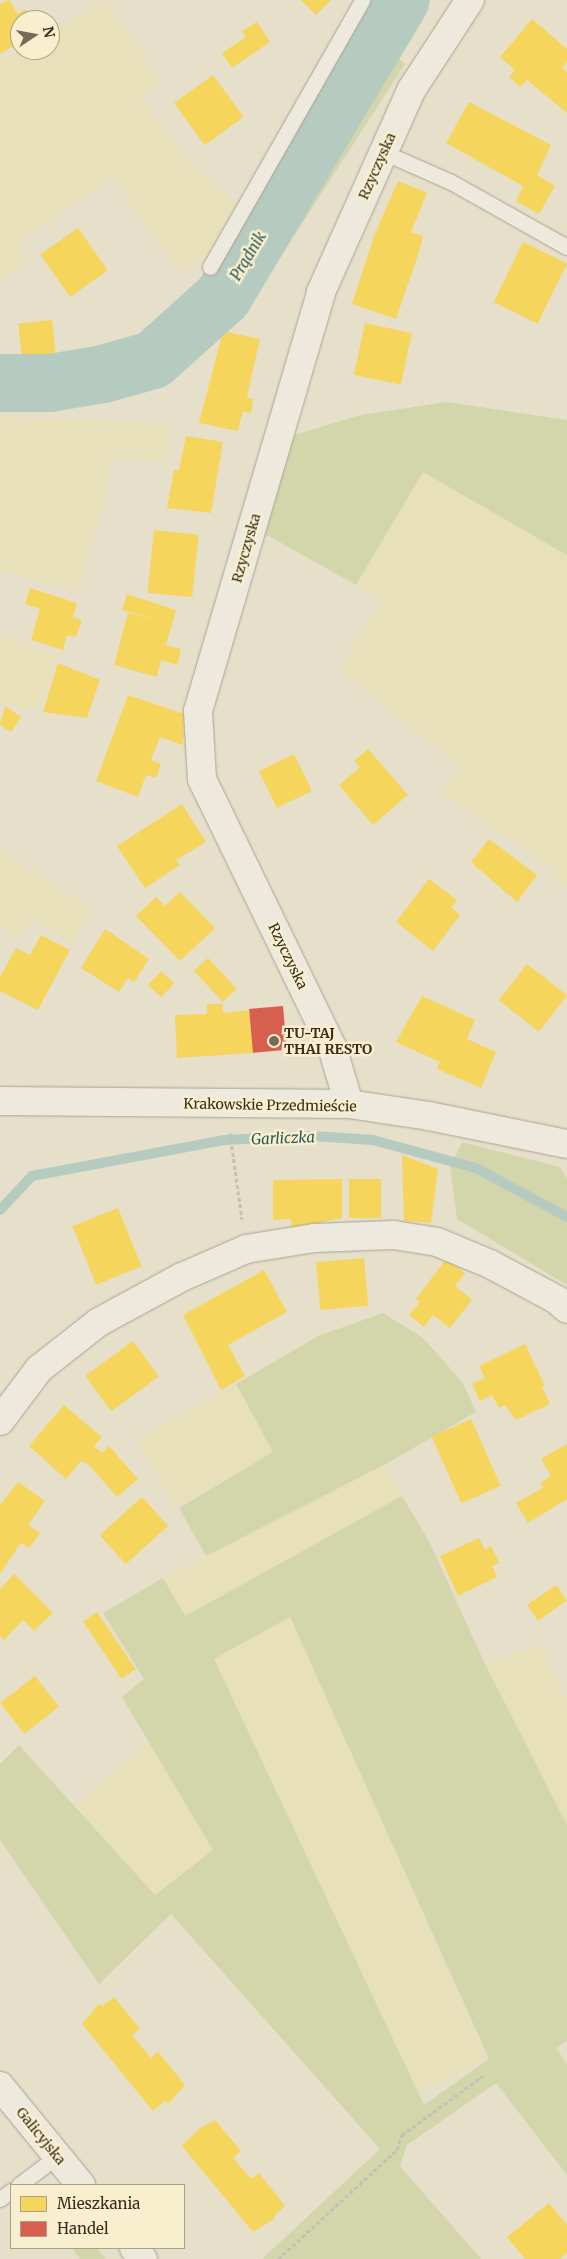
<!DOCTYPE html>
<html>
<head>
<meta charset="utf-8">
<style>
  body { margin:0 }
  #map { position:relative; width:567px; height:2259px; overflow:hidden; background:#e6dfca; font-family:Merriweather,serif }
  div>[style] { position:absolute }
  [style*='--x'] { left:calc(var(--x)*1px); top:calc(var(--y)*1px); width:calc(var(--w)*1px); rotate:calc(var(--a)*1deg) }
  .farmland>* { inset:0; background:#e7e0ba; transform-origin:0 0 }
  .green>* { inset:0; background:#d3d6ab }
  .homes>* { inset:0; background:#f6d55c; transform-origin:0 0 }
  .shops>* { inset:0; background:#d6604d; transform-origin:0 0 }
  .stream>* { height:10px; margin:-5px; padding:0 5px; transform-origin:5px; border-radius:5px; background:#b6cbc0 }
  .river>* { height:58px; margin:-29px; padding:0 29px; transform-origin:29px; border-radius:29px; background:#b6cbc0 }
  .path>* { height:3px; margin-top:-1.5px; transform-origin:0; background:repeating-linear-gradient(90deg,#c5c0b3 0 4px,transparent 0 6.5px) }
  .roads { filter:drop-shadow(0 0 1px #aaa394) drop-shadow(0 0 1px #aaa394) }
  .service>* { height:15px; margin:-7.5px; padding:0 7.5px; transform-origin:7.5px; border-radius:7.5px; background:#ede9dc }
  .minor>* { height:28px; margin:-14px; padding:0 14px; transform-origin:14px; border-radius:14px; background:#ede9dc }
  .tertiary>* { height:28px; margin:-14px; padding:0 14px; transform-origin:14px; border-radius:14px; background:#ede9dc }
  .secondary>* { height:28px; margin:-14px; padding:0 14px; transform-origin:14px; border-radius:14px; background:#ede9dc }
  .dots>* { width:14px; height:14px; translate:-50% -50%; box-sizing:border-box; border:2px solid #f8efcf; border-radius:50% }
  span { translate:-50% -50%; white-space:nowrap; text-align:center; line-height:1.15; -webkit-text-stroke:5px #f8efcf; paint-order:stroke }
  .street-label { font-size:14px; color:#392c1c }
  .poi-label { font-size:14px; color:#392c1c; font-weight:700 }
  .left { translate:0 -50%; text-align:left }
  .water-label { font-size:15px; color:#2a595a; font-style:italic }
  .legend { position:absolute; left:10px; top:2184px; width:175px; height:65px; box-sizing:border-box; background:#f8efcf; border:1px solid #aca187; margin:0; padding:6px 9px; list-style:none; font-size:15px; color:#392c1c }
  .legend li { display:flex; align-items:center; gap:10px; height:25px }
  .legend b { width:25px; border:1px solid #aca187 }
  .north { position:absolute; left:10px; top:10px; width:50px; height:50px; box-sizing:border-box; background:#f8efcf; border:1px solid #aca187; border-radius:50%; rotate:78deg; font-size:14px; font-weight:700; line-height:20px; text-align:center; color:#392c1c }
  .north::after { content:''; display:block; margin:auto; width:18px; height:22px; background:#766b59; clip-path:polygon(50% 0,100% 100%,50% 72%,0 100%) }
</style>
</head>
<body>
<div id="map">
  <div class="farmland">
    <div style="clip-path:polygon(107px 0,162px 84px,139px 96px,190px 163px,237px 204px,209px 253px,180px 273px,112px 177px,18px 243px,25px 265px,0 280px,0 61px,20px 50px,50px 50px,50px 32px)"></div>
    <div style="clip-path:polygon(0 417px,173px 423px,164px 460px,109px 459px,106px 499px,77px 592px,0 570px)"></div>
    <div style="clip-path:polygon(423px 471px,567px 555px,567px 889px,554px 880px,560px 872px,441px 793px,460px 767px,339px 670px,381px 600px,356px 585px)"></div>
    <div style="clip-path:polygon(0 634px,57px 656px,40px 710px,0 703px)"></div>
    <div style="clip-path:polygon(0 850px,91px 908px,73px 945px,33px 920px,17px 938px,0 927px)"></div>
    <div style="left:236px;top:1384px;width:78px;height:113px;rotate:61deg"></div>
    <div style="clip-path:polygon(384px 1465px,402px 1496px,185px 1616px,163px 1578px)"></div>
    <div style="left:290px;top:1617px;width:485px;height:87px;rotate:66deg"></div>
    <div style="clip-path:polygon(540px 1645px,567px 1703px,567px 1825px,485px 1664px)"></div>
    <div style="clip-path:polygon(150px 1742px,213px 1850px,155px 1895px,74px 1804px)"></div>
  </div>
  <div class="green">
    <div style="clip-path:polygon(379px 0,429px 0,387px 47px,405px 64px,238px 323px,221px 321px,156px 367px,73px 396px,0 402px,0 375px,84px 368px,134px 352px,200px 300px,255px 220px)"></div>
    <div style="clip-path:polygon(447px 402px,567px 420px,567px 555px,423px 472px,356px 585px,265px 534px,294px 435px,361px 415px)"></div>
    <div style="clip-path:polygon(462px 1142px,560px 1167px,567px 1178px,567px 1285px,457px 1219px,450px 1167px)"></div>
    <div style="clip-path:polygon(383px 1313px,423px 1338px,463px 1383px,476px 1412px,384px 1465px,206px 1556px,179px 1508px,273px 1452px,236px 1384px,318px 1336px)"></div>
    <div style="clip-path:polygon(evenodd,402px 1496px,430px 1543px,485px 1664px,567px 1825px,567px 2041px,556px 2048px,567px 2064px,567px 2175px,496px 2083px,407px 2145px,400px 2166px,481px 2259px,262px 2259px,380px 2149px,171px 1914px,99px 1984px,0 1840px,0 1764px,19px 1745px,155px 1895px,213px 1850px,122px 1697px,144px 1679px,103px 1613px,163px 1578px,185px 1616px,402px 1496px,290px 1617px,489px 2059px,424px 2105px,214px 1659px,290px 1617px)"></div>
    <div style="clip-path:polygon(72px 2248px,97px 2248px,106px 2259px,80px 2259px)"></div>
  </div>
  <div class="homes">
    <div style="clip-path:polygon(9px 0,18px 14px,26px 9px,32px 20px,20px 20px,20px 42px,0 54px,0 4px)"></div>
    <div style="clip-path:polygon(301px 0,331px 0,316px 15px)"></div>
    <div style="clip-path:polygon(532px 19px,567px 49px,567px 62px,562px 68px,567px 72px,567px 113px,527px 80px,520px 87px,509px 77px,515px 70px,500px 57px)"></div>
    <div style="clip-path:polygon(257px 22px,270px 42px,232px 68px,222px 53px,246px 37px,242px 31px)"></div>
    <div style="left:213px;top:75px;width:52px;height:48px;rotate:54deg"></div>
    <div style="clip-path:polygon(469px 102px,551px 145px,537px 175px,555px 186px,539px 214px,516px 201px,523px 186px,446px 143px)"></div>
    <div style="clip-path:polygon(398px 181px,427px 193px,411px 232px,423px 236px,419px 252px,396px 319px,352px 304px,374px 236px)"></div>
    <div style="left:78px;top:228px;width:52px;height:46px;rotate:55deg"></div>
    <div style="left:523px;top:242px;width:49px;height:67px;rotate:26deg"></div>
    <div style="left:52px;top:320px;width:39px;height:34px;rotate:84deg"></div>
    <div style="left:365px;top:323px;width:48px;height:53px;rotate:12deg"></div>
    <div style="clip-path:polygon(223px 331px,260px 339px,247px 397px,253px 399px,251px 413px,243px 411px,238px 431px,199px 423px)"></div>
    <div style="clip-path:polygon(186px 436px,223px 442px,211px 513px,167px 508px,174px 470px,179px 470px)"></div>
    <div style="left:154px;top:530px;width:45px;height:63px;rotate:6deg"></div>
    <div style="clip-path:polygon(30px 588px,77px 603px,73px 617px,82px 620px,76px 637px,67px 635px,63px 650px,31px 640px,40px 609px,25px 604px)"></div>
    <div style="clip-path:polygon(127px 594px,176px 610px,166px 645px,181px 649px,177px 665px,161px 660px,157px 677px,114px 665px,128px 613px,157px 620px,122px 610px)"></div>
    <div style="clip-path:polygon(58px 663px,100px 680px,87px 718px,43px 712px)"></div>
    <div style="clip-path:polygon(128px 695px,184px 714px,183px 745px,160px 737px,151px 760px,161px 764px,156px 778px,146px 775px,138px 797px,96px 781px)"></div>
    <div style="clip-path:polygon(5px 706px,21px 717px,11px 732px,0 725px)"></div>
    <div style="clip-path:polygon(368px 749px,408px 795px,373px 825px,339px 785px,360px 767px,354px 761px)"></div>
    <div style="left:294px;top:754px;width:41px;height:39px;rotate:64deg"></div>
    <div style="clip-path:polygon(182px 804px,206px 842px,176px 860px,180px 865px,145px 888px,117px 846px)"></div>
    <div style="clip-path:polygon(489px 839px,537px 875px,517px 902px,471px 862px)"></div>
    <div style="clip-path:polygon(429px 879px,457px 900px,451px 907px,460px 915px,433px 951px,396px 922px)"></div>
    <div style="clip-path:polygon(180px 892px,215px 928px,180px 961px,136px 916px,156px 897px,165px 906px)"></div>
    <div style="clip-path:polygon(105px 929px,149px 959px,134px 982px,128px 978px,119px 992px,81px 968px)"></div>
    <div style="clip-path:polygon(41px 935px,70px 950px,38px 1010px,0 991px,0 977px,16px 948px,30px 955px)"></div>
    <div style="left:208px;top:958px;width:42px;height:19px;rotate:47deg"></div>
    <div style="left:527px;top:964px;width:51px;height:46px;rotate:38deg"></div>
    <div style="left:161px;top:971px;width:18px;height:19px;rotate:43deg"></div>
    <div style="clip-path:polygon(422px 996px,475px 1020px,467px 1039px,496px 1052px,481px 1088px,437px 1069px,440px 1062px,396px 1042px)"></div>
    <div style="clip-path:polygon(207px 1004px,223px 1004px,223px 1013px,249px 1010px,254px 1053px,177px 1058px,175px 1015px,207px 1014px)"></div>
    <div style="clip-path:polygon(402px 1155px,438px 1169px,431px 1223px,404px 1221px)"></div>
    <div style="clip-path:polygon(342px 1179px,342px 1218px,292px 1228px,291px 1219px,273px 1220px,273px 1180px)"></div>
    <div style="left:349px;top:1179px;width:32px;height:39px"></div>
    <div style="left:118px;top:1208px;width:63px;height:49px;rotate:68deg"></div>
    <div style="left:364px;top:1258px;width:48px;height:48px;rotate:85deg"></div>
    <div style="clip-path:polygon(446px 1259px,465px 1273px,455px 1286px,472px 1300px,450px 1328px,433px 1315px,424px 1327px,409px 1315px,420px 1302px,416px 1299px)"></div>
    <div style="clip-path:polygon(264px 1270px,287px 1312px,228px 1345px,245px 1376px,221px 1390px,183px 1315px)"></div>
    <div style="left:133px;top:1341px;width:44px;height:59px;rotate:54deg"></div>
    <div style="clip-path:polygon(525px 1344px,545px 1386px,542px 1387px,550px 1404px,516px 1420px,505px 1405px,499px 1408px,492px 1395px,480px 1401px,472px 1384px,485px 1378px,479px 1366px)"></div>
    <div style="clip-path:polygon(64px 1405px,102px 1437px,94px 1446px,102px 1453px,109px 1446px,138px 1479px,117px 1497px,89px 1465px,81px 1461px,66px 1479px,29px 1446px)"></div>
    <div style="left:471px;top:1419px;width:73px;height:43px;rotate:66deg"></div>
    <div style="clip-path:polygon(567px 1444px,567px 1499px,528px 1523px,516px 1503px,543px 1488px,540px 1483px,551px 1476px,541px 1459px)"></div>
    <div style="clip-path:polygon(18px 1482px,45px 1501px,28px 1525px,40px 1533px,29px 1548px,21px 1543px,0 1574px,0 1505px)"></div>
    <div style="left:142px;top:1497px;width:39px;height:57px;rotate:48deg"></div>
    <div style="clip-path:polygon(479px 1538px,485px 1550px,491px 1546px,499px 1563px,492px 1566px,497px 1577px,458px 1596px,440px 1556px)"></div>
    <div style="clip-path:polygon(14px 1574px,53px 1613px,34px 1631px,23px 1620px,4px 1640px,0 1636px,0 1589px)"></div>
    <div style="left:556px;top:1585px;width:19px;height:35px;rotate:55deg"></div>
    <div style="left:97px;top:1612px;width:69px;height:17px;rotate:56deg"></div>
    <div style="left:35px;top:1676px;width:39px;height:44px;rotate:52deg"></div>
    <div style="clip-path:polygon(114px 1997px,140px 2029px,132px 2035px,151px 2058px,158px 2052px,185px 2085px,169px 2103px,165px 2101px,153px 2111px,82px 2024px,99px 2004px,103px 2006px)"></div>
    <div style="clip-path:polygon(215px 2120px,241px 2151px,233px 2158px,251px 2179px,259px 2173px,285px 2206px,275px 2215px,274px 2219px,253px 2232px,182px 2146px,200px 2128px)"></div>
    <div style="clip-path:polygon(549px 2203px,567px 2225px,567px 2253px,560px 2259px,525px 2259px,507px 2237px)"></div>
  </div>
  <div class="shops">
    <div style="left:283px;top:1006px;width:44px;height:34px;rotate:85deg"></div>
  </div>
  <div class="stream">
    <div style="--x:0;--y:1210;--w:47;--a:-46.7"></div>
    <div style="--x:32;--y:1176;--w:195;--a:-10.6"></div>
    <div style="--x:224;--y:1140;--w:89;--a:-2.6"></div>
    <div style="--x:313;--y:1136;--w:60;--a:3.8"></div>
    <div style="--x:373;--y:1140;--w:107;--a:15.2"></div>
    <div style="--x:476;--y:1168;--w:103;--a:28.3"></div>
  </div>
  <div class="river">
    <div style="--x:0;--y:383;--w:50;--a:0"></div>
    <div style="--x:50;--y:383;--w:54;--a:-9.6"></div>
    <div style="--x:103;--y:374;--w:52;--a:-15.6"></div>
    <div style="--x:153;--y:360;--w:94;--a:-42"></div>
    <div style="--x:223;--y:297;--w:346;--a:-59.1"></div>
  </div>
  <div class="path">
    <div style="--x:230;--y:1133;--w:87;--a:82.1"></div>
    <div style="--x:278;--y:2259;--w:161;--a:-42.5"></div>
    <div style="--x:397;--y:2150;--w:16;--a:-72"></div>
    <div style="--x:402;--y:2135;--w:100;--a:-36.1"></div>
  </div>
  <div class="roads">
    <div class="service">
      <div style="--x:383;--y:152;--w:74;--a:23.8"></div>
      <div style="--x:451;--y:182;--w:133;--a:29.3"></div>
      <div style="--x:210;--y:267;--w:307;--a:-60.3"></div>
      <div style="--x:19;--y:2185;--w:48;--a:-37.3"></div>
      <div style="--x:0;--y:2199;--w:14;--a:-36"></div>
    </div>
    <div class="minor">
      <div style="--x:349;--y:1104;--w:59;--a:-106.6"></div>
      <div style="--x:332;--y:1047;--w:298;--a:-115.9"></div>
      <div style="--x:202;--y:779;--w:68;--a:-93.4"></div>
      <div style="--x:198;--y:711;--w:437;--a:-73.6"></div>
      <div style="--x:321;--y:292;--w:222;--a:-65.9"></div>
      <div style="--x:412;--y:89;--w:106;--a:-56.9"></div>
      <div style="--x:0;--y:1421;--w:65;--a:-53.1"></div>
      <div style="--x:39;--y:1369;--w:76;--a:-38.1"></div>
      <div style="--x:99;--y:1322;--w:94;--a:-28.5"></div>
      <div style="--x:182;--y:1277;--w:70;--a:-23.6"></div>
      <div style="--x:246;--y:1249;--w:69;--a:-9.2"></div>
      <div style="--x:314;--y:1238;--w:80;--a:-2.1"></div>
      <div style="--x:394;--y:1235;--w:44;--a:9.2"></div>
      <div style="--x:437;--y:1242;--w:57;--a:22.5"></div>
      <div style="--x:490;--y:1264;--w:76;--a:28.2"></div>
      <div style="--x:557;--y:1300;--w:13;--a:42"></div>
    </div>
    <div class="tertiary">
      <div style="--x:0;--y:2086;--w:128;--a:50.7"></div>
      <div style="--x:134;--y:2248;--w:14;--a:51"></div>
    </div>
    <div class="secondary">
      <div style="--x:0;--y:1101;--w:349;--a:0.5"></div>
      <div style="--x:349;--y:1104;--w:81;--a:8.5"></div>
      <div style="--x:429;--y:1116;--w:141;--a:11.5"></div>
    </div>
  </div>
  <div class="dots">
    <div style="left:274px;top:1041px;background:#766b59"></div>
  </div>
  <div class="street-label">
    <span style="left:377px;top:166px;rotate:-66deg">Rzyczyska</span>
    <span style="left:246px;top:548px;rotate:-74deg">Rzyczyska</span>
    <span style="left:288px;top:956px;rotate:64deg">Rzyczyska</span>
    <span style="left:270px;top:1105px;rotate:1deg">Krakowskie Przedmieście</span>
    <span style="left:41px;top:2136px;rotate:51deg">Galicyjska</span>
  </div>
  <div class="poi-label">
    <span class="left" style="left:284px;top:1041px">TU-TAJ<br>THAI RESTO</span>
  </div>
  <div class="water-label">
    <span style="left:248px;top:256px;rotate:-59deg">Prądnik</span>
    <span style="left:283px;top:1138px;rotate:-2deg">Garliczka</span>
  </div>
  <ul class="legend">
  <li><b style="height:14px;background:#f6d55c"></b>Mieszkania</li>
  <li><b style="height:14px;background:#d6604d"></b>Handel</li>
  </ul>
  <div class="north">N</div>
</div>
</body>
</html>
